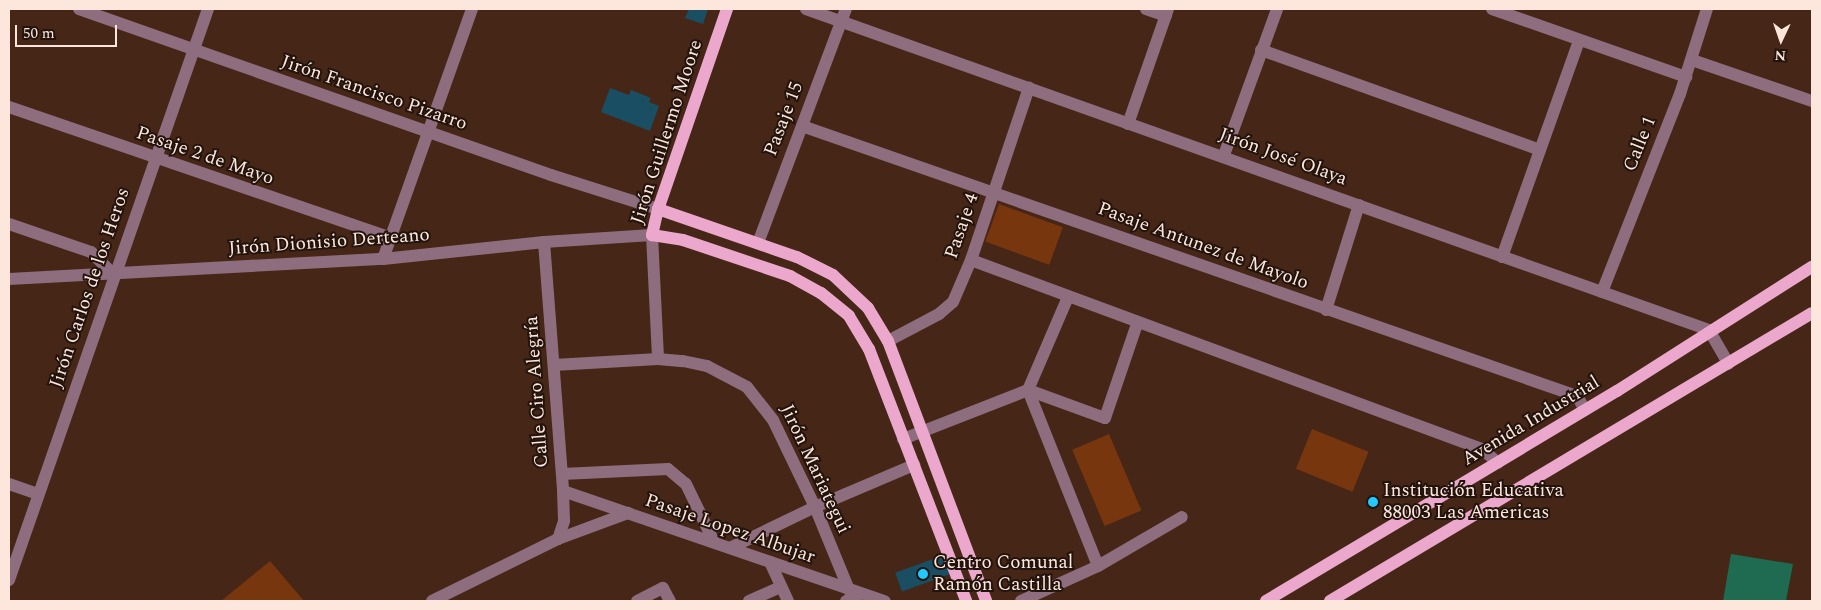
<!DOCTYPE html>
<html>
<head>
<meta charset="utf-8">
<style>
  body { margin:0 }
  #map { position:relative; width:1821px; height:610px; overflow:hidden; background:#462616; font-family:Spectral,serif }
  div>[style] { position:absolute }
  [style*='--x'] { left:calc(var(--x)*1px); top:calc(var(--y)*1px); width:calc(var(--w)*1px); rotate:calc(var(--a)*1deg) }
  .green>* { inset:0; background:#78360f; transform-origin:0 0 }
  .water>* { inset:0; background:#1e6b51 }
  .building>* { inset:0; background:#1a4f63; transform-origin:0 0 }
  .minor>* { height:12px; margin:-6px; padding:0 6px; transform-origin:6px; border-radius:6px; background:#8e6d7e }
  .major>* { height:12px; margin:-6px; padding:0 6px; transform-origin:6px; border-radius:6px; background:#eca8cc }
  .dots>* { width:14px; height:14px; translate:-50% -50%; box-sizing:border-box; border:2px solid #22140d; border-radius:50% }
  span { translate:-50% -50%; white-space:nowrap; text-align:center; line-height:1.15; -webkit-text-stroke:4px #22140d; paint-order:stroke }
  .street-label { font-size:19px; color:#fde7dd }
  .poi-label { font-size:19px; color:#fde7dd }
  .left { translate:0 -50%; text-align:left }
  .frame { position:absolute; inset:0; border:10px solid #fde7dd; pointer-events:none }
  .north { position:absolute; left:1756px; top:15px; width:50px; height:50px; -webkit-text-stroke:4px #22140d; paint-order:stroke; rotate:183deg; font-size:14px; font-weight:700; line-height:20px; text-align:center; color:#fde7dd }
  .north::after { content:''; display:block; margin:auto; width:18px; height:22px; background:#fde7dd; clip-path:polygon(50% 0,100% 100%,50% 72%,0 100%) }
  .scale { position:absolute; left:15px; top:25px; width:102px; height:22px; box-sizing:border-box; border:2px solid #fde7dd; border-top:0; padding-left:6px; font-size:15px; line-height:18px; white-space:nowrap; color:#fde7dd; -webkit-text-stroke:4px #22140d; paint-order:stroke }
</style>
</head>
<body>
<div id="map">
  <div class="green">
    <div style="left:999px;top:204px;width:68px;height:40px;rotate:20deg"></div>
    <div style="left:1312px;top:429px;width:61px;height:43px;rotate:22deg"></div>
    <div style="left:1109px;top:434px;width:83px;height:40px;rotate:67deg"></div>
    <div style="clip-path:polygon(270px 561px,304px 601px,221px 601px)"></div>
  </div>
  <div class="water">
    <div style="clip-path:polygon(1731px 554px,1793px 564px,1786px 601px,1723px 601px)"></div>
  </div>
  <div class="building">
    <div style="clip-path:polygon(689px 9px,708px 9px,703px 24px,685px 18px)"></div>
    <div style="clip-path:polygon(610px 88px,629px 95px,631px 90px,651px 98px,649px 102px,659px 106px,650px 131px,601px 112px)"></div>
    <div style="left:944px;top:555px;width:20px;height:52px;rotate:70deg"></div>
  </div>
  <div class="minor">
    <div style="--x:79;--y:9;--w:500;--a:19.38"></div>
    <div style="--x:551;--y:175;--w:112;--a:17.6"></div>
    <div style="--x:806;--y:9;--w:958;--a:19.57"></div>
    <div style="--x:1709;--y:330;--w:39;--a:60"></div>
    <div style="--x:1146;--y:9;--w:21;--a:19"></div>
    <div style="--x:1492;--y:9;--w:206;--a:19.3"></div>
    <div style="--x:1261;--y:50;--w:296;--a:19.7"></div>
    <div style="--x:1692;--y:60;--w:127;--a:18.9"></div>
    <div style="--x:9;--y:107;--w:404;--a:18.9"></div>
    <div style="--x:1128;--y:124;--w:122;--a:-70.8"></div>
    <div style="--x:802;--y:126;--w:821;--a:19.21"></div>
    <div style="--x:1577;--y:396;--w:16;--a:60"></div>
    <div style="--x:1224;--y:155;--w:155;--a:-70"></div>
    <div style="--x:9;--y:224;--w:87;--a:18.9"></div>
    <div style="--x:91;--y:252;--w:33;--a:45"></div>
    <div style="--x:544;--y:242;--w:250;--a:85.6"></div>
    <div style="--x:563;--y:491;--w:30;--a:88"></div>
    <div style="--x:564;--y:521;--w:19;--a:108"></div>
    <div style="--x:758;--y:243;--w:250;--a:-69.4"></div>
    <div style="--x:1502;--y:257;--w:229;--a:-70.4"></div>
    <div style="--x:383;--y:259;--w:265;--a:-70.4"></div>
    <div style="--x:971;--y:260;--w:545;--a:20.3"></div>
    <div style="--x:1482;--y:449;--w:21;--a:41"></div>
    <div style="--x:9;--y:279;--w:375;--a:-3.1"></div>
    <div style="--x:383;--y:259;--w:162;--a:-6"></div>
    <div style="--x:544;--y:242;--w:108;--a:-3.7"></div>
    <div style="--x:652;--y:235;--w:124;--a:87.2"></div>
    <div style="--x:1602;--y:292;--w:213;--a:-68.5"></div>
    <div style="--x:1680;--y:94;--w:89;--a:-72.4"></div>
    <div style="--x:1326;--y:310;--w:110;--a:-72.6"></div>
    <div style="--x:888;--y:341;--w:58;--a:-27.9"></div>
    <div style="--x:939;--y:314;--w:18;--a:-41"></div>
    <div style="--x:953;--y:302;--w:46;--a:-66.8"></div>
    <div style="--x:971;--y:260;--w:182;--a:-71.4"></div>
    <div style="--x:554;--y:365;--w:104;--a:-3.3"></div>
    <div style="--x:658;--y:359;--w:25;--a:5"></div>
    <div style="--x:683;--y:361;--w:25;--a:12"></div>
    <div style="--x:707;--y:366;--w:45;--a:27.7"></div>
    <div style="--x:747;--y:387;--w:42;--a:51.8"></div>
    <div style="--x:773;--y:420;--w:97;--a:64.2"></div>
    <div style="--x:815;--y:507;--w:90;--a:67.7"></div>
    <div style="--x:1028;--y:390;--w:189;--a:68.3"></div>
    <div style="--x:1028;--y:390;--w:82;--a:20"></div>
    <div style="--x:1105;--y:418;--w:99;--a:-71.2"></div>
    <div style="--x:903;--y:439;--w:134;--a:-21.4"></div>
    <div style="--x:1028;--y:390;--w:101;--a:-66.7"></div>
    <div style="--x:562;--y:474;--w:106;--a:-2.7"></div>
    <div style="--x:668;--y:469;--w:23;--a:40"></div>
    <div style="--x:686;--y:484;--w:64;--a:64.2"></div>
    <div style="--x:9;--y:484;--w:31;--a:19"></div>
    <div style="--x:563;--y:491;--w:340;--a:18.9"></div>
    <div style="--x:730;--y:548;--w:94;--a:-25.8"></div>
    <div style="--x:815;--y:507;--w:108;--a:-23"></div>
    <div style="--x:770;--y:562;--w:43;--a:65.2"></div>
    <div style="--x:9;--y:580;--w:605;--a:-70.79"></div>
    <div style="--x:432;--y:601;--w:140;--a:-26.2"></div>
    <div style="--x:558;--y:539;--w:75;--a:-20.4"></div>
    <div style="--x:637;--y:601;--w:29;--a:-27"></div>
    <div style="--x:663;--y:588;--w:15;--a:62"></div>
    <div style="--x:749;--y:601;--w:35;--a:-24"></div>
    <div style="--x:846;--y:601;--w:16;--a:-27"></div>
    <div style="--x:1021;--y:601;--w:85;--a:-24.4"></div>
    <div style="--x:1098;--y:566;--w:97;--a:-30.3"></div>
  </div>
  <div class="major">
    <div style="--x:727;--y:9;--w:212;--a:109"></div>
    <div style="--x:658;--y:209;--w:27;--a:103"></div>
    <div style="--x:652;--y:235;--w:31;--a:9"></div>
    <div style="--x:683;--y:240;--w:113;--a:18.6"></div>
    <div style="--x:790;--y:276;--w:35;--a:29"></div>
    <div style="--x:821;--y:293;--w:36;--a:39"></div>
    <div style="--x:849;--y:316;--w:39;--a:59"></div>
    <div style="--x:869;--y:349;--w:270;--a:68.9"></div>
    <div style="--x:658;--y:209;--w:147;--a:19.1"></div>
    <div style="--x:797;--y:257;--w:40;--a:26.6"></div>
    <div style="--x:833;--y:275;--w:48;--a:43.3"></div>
    <div style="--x:868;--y:308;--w:39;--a:59"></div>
    <div style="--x:888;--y:341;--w:278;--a:69.3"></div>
    <div style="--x:1266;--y:601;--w:409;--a:-30.9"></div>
    <div style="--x:1617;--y:391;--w:231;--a:-32.5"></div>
    <div style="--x:1330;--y:601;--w:561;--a:-30.86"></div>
  </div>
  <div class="dots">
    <div style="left:1373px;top:502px;background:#22c9fe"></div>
    <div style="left:923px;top:574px;background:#22c9fe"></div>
  </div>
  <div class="street-label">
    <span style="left:374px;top:93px;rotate:19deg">Jirón Francisco Pizarro</span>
    <span style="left:784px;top:119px;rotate:-69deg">Pasaje 15</span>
    <span style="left:667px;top:132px;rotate:-72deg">Jirón Guillermo Moore</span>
    <span style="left:1640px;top:144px;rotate:-68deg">Calle 1</span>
    <span style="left:205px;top:156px;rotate:19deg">Pasaje 2 de Mayo</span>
    <span style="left:1283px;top:157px;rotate:20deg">Jirón José Olaya</span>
    <span style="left:962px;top:226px;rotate:-71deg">Pasaje 4</span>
    <span style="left:329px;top:242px;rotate:-4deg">Jirón Dionisio Derteano</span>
    <span style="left:1203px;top:246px;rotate:20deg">Pasaje Antunez de Mayolo</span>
    <span style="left:90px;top:288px;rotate:-71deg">Jirón Carlos de los Heros</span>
    <span style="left:537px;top:392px;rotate:-94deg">Calle Ciro Alegría</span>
    <span style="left:1531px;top:421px;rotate:-31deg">Avenida Industrial</span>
    <span style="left:815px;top:469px;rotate:65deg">Jirón Mariategui</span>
    <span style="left:730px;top:529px;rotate:19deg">Pasaje Lopez Albujar</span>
  </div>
  <div class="poi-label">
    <span class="left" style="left:1383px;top:502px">Institución Educativa<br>88003 Las Americas</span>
    <span class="left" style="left:933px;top:574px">Centro Comunal<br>Ramón Castilla</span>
  </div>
  <div class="frame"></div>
  <div class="north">N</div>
  <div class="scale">50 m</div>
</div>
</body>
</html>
